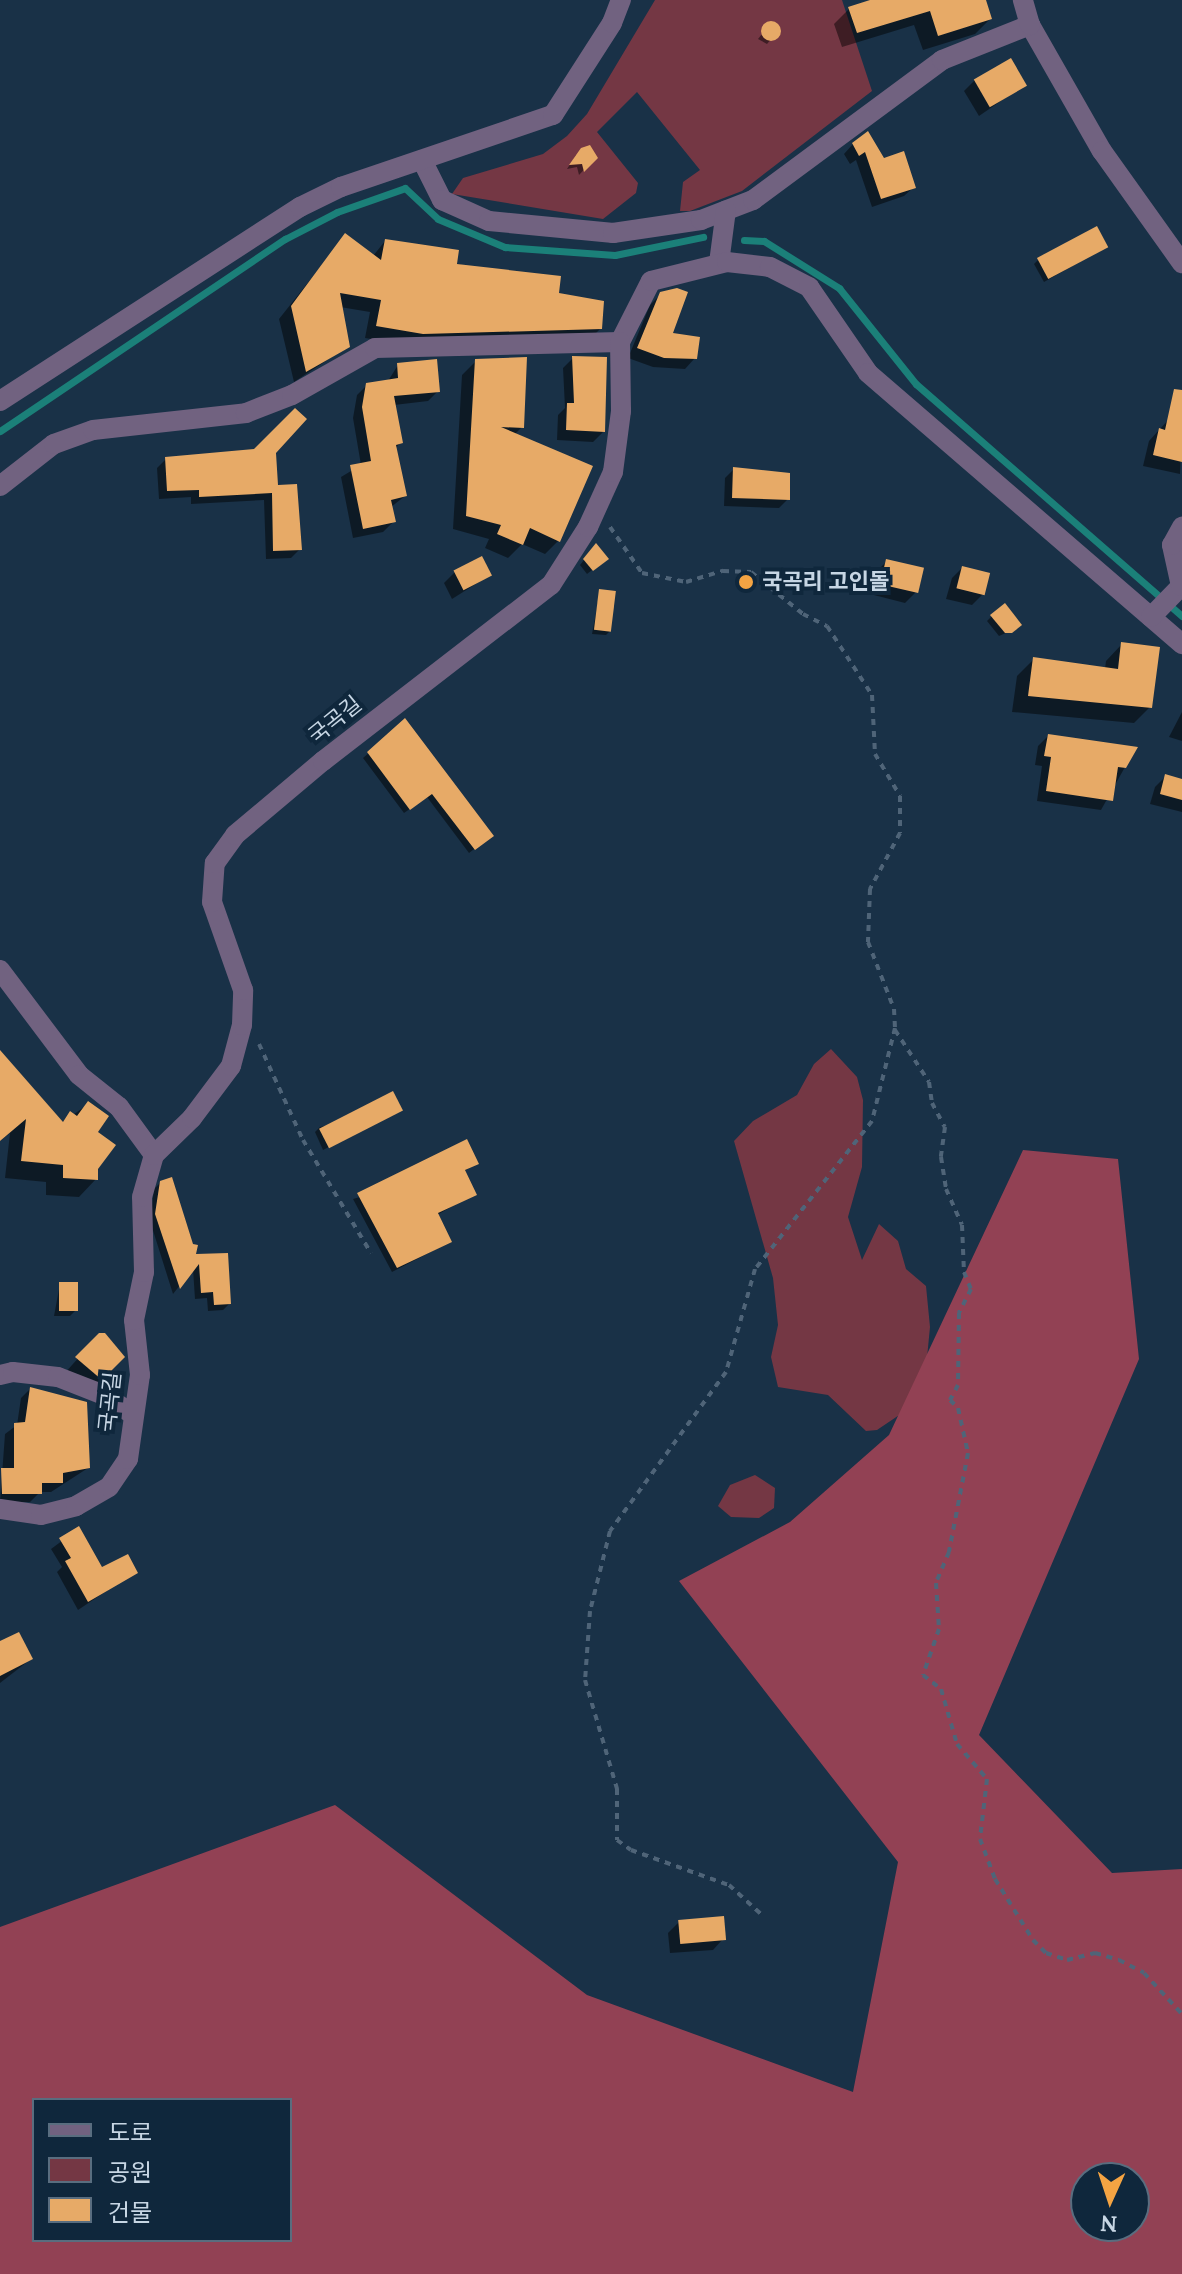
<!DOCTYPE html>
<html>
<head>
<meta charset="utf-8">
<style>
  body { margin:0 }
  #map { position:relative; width:1182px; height:2274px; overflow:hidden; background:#193147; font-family:Lora,"Noto Sans KR",serif }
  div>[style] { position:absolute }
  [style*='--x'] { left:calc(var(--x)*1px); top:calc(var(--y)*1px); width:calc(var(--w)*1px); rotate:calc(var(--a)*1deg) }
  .green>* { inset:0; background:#743744 }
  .forest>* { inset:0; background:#924154 }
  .shadow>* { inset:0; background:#0007; transform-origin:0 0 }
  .stream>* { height:7px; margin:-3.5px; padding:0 3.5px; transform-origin:3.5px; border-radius:3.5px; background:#1b8079 }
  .building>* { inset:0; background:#e7aa67; transform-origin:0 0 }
  .round { border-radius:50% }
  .path>* { height:4px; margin-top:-2px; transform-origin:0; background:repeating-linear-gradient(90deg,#4f6478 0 6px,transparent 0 12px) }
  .minor>* { height:20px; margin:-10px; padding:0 10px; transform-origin:10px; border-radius:10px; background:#716280 }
  .dots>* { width:22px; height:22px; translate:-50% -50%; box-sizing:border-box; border:4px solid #0f273c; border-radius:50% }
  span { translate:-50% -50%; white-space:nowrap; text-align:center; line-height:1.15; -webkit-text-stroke:8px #0f273c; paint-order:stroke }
  .poi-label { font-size:22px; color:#c7d6e4; font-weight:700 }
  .left { translate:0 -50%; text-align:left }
  .street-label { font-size:22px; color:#c7d6e4 }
  .legend { position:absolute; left:32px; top:2098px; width:260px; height:144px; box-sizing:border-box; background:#0f273c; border:2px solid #596d7f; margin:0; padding:10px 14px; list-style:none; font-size:24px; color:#c7d6e4 }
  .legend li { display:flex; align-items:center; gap:16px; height:40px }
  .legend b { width:40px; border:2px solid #596d7f }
  .north { position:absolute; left:1070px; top:2162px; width:80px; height:80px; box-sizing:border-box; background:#0f273c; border:2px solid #596d7f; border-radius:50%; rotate:183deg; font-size:22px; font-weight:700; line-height:32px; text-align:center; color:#c7d6e4 }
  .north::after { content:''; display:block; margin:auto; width:28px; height:36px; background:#f4a443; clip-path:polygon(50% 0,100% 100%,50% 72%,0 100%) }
</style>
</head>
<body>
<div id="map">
  <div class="green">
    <div style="clip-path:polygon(655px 0,842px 0,872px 91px,742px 191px,690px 211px,680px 211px,683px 182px,700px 170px,637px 92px,597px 132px,638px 183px,636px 193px,603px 219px,452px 194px,463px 178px,543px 154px,567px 136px,587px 114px)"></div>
    <div style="clip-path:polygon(831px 1049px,857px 1077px,863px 1100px,862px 1167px,848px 1217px,862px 1260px,879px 1224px,898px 1241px,906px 1269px,926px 1286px,930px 1327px,923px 1399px,877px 1430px,866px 1431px,828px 1395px,778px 1387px,771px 1357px,778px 1325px,773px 1278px,734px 1141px,753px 1121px,797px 1095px,814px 1064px)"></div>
    <div style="clip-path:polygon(755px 1475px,775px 1488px,774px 1508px,759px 1518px,731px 1517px,718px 1506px,730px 1485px)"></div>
  </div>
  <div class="forest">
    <div style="clip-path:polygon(evenodd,1023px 1150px,1118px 1159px,1139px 1359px,979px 1735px,1112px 1873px,1182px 1869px,1182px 2274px,0 2274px,0 1927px,335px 1805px,587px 1995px,853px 2092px,898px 1862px,679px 1581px,790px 1522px,889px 1435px,1023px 1150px,34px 2100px,290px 2100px,290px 2240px,34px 2240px,34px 2100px,1023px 1150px,1086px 2178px,1134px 2178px,1134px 2226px,1086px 2226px,1086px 2178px)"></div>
  </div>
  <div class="shadow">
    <div style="clip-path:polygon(877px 0,984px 0,990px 19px,975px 34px,923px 50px,914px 25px,842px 47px,834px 24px,850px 8px)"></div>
    <div style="clip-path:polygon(770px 24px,778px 31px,767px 44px,758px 39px)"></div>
    <div style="clip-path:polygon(975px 80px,1024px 85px,979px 116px,964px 91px)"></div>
    <div style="clip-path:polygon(853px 144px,883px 160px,914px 187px,904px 196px,872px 207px,856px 160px,850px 164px,844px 154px)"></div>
    <div style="clip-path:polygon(576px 155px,595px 158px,579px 175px,577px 167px,567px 169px)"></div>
    <div style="clip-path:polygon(345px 236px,373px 256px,385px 241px,557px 295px,600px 329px,588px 341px,410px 345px,365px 338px,370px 312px,340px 307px,347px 347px,294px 382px,279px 319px)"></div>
    <div style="clip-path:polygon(1106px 247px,1044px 282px,1034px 264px,1039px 259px)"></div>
    <div style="clip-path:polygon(661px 294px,670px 334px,695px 358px,685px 369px,653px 367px,628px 358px,650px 305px)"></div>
    <div style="clip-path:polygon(573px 358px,603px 432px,593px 442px,557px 440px,558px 415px,565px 408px,563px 368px)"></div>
    <div style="clip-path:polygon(476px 361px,522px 427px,514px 435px,559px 540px,545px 554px,522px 544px,508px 558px,485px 548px,489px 539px,453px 529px,462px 375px)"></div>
    <div style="clip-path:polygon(398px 365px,438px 391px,428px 401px,394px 405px,400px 443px,395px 449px,405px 496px,391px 507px,394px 521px,383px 532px,353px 538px,341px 477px,361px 465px,353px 418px,357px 395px,367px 385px,388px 381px)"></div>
    <div style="clip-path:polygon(1169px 419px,1182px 422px,1180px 474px,1143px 466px,1149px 441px)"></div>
    <div style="clip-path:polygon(166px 459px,277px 487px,299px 550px,291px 558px,266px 559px,264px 500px,191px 504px,191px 497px,159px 499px,157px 468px)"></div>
    <div style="clip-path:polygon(734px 469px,788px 499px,779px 508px,724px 506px,725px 478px)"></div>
    <div style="clip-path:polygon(592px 550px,601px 563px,587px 574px,580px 565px)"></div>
    <div style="clip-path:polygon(886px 562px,916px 592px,905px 603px,870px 594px,876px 572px)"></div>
    <div style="clip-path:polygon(962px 568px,983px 594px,972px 605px,946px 599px,952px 578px)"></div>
    <div style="clip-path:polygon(455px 572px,490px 575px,452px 599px,444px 583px)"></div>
    <div style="clip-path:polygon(600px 592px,611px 630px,606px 635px,592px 634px)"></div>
    <div style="clip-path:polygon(992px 616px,1015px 629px,999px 636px,987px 621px)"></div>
    <div style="clip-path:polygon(1122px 644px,1150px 707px,1134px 723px,1012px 712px,1017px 676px,1034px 659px,1105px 669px,1106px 661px)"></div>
    <div style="clip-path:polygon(1182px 712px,1182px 741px,1169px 737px)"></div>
    <div style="clip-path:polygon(405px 721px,486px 840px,469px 853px,427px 797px,404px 813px,363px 758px)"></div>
    <div style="clip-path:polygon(1048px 736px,1125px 767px,1101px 810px,1037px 801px,1042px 766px,1035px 765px,1038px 746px)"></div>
    <div style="clip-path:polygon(1165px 777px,1182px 781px,1182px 812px,1150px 804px,1155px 787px)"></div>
    <div style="clip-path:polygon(0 1053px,62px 1123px,88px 1104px,96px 1179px,79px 1197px,46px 1195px,46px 1182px,5px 1178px,10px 1133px,0 1141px)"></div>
    <div style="clip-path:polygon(401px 1110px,323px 1150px,315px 1132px,320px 1127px)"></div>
    <div style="clip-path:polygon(476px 1163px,463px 1172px,474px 1194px,437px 1215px,450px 1242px,392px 1272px,353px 1199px)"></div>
    <div style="clip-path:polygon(161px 1182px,194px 1257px,229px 1304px,223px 1310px,208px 1311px,207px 1298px,195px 1299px,193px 1269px,173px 1294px,150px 1221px,154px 1189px)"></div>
    <div style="clip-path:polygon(60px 1284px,75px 1311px,70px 1316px,54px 1316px)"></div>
    <div style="left:99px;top:1335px;width:31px;height:47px;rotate:42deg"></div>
    <div style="clip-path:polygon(30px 1389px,88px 1468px,51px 1492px,40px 1492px,30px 1502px,0 1502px,5px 1434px,17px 1425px,21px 1398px)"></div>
    <div style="clip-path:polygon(78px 1529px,102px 1570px,135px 1572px,78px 1610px,57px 1572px,62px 1567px,51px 1549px)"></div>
    <div style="clip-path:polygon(0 1644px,31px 1659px,0 1683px)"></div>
    <div style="clip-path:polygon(679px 1922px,723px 1939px,713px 1950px,670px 1953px,668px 1933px)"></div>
  </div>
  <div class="stream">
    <div style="--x:744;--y:240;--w:20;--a:3"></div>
    <div style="--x:764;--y:241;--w:89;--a:32.1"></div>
    <div style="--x:839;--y:288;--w:123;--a:51.3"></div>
    <div style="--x:916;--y:384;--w:353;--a:41.1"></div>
    <div style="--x:0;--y:431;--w:344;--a:-34"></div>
    <div style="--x:285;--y:239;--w:59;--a:-27.4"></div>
    <div style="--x:337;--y:212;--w:72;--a:-19.4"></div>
    <div style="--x:405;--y:188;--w:45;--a:43.2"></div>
    <div style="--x:438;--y:219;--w:73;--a:22.7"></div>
    <div style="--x:505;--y:247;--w:110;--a:4.2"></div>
    <div style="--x:615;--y:255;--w:90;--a:-11.6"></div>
  </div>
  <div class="building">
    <div style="clip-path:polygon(870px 0,986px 0,992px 19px,938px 36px,930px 11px,857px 33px,848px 7px)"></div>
    <div class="round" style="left:761px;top:21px;width:20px;height:20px"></div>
    <div style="left:1011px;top:58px;width:32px;height:43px;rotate:60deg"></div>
    <div style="clip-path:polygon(868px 131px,884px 158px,904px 151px,916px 188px,881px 199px,865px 152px,859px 156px,852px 143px)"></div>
    <div style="clip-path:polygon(590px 145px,598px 158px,584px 172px,582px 164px,569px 165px,581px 148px)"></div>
    <div style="left:1097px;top:226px;width:24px;height:68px;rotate:62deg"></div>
    <div style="clip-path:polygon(345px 233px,381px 260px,385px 239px,459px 250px,457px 264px,561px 276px,559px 293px,604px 301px,602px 329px,423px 334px,376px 326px,381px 300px,340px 293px,350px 347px,306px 372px,291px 306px)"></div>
    <div style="clip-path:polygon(677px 288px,688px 292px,673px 333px,700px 337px,697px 359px,664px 358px,637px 348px,660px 292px)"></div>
    <div style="clip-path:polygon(572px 356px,607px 357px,605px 432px,566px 430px,567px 403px,574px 403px)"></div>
    <div style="clip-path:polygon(527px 357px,524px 428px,501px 427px,593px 466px,560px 542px,530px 528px,523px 545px,497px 534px,501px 525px,466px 516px,475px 359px)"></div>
    <div style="clip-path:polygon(437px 359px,440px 392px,394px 396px,403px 443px,396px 445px,407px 496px,391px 500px,396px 522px,363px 529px,350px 465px,371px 461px,362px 407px,366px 383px,398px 378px,397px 363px)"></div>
    <div style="clip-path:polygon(1174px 389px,1182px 390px,1182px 462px,1153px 455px,1159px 428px,1165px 430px)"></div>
    <div style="clip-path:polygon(295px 408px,307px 419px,276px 453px,278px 485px,297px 484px,302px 550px,273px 551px,272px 493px,199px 497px,199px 490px,167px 491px,165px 457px,254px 449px)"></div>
    <div style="clip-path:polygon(733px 467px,790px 473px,790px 500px,732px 498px)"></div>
    <div style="clip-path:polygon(596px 543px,609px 559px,593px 571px,583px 559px)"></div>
    <div style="left:482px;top:556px;width:22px;height:32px;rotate:63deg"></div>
    <div style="left:886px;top:559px;width:39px;height:26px;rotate:13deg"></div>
    <div style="left:962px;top:566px;width:29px;height:23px;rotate:14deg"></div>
    <div style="left:599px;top:589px;width:17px;height:41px;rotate:7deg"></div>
    <div style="clip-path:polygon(1005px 603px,1022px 625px,1012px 633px,1005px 633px,990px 615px)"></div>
    <div style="clip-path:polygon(1121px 642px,1160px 647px,1152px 708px,1028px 696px,1033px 657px,1118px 669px)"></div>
    <div style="clip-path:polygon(405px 718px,494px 836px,475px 850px,432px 794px,410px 810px,367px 752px)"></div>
    <div style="clip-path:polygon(1048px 734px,1138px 747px,1126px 768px,1118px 767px,1113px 801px,1046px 791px,1051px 757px,1044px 756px)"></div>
    <div style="clip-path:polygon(1165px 774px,1182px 779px,1182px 800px,1160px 794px)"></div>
    <div style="clip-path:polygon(0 1050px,63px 1122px,70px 1111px,77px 1116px,88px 1101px,109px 1116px,98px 1132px,116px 1145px,98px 1169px,98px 1180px,63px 1178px,63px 1165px,21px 1161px,26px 1119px,0 1141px)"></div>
    <div style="left:393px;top:1091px;width:22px;height:83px;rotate:63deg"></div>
    <div style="clip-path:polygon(467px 1139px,479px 1164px,465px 1170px,477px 1195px,438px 1213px,452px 1242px,397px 1268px,357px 1193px)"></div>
    <div style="clip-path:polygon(172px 1177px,193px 1244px,198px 1245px,196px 1254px,228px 1253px,231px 1304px,214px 1305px,213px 1292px,201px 1293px,199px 1264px,180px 1289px,155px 1214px,160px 1181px)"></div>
    <div style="left:59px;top:1282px;width:19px;height:29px"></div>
    <div style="clip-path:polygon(99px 1333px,105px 1333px,125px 1357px,102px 1380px,75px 1357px)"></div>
    <div style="clip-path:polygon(30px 1387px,87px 1402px,90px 1468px,63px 1473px,63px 1483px,42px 1483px,42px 1494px,2px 1494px,1px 1468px,14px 1468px,14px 1423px,25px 1422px)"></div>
    <div style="clip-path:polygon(79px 1526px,102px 1567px,128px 1554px,138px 1573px,88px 1602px,65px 1561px,71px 1558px,59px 1538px)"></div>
    <div style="clip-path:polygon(19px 1632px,33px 1659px,0 1676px,0 1641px)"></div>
    <div style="left:724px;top:1916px;width:24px;height:46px;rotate:85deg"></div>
  </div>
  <div class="path">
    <div style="--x:610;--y:527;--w:56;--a:55.2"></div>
    <div style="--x:642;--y:573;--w:45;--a:11.6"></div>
    <div style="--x:686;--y:582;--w:39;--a:-17"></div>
    <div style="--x:723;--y:571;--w:28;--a:2"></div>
    <div style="--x:751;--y:572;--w:67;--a:38.9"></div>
    <div style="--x:803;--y:614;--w:27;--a:27"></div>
    <div style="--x:827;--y:626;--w:82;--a:56.9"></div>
    <div style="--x:872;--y:695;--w:59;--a:87.1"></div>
    <div style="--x:875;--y:754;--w:49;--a:59.2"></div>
    <div style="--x:900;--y:796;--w:37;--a:90"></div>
    <div style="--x:900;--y:833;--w:64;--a:118.2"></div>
    <div style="--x:870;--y:889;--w:53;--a:92.2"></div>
    <div style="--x:868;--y:942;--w:72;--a:68.8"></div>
    <div style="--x:894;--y:1009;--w:19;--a:87"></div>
    <div style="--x:895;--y:1028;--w:96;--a:103.9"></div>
    <div style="--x:872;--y:1121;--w:189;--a:128.3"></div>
    <div style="--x:755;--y:1269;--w:107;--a:105.7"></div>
    <div style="--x:726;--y:1372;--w:197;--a:126.1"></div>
    <div style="--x:610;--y:1531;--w:82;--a:104"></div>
    <div style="--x:590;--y:1611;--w:69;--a:94.1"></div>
    <div style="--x:585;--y:1680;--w:114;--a:73.6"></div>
    <div style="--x:617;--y:1789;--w:51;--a:90"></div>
    <div style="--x:617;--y:1840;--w:17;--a:36"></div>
    <div style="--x:631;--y:1850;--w:104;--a:19.7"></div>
    <div style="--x:729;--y:1885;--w:45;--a:42.3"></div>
    <div style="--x:895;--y:1030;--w:62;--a:56.8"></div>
    <div style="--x:929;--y:1082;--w:21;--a:82"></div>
    <div style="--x:932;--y:1103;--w:27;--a:62"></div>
    <div style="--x:945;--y:1127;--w:30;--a:98"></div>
    <div style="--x:941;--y:1157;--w:32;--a:81"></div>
    <div style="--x:946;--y:1189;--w:39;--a:66"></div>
    <div style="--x:962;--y:1225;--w:47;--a:87.6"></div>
    <div style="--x:964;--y:1272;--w:18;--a:68"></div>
    <div style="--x:971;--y:1289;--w:27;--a:117"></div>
    <div style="--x:959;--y:1313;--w:72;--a:90.8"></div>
    <div style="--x:958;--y:1385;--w:17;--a:118"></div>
    <div style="--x:950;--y:1400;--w:11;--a:45"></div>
    <div style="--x:958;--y:1408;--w:46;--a:77.5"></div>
    <div style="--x:968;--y:1453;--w:101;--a:100.9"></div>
    <div style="--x:949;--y:1552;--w:34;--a:113"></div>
    <div style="--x:936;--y:1583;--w:46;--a:86.3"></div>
    <div style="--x:939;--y:1629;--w:49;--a:109.2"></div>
    <div style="--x:923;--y:1675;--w:23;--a:38"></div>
    <div style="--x:941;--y:1689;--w:57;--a:73.8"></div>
    <div style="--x:957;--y:1744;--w:46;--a:49.4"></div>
    <div style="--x:987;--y:1779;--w:60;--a:96.7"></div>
    <div style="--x:980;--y:1839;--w:43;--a:69.4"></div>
    <div style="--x:995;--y:1879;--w:72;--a:58.1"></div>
    <div style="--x:1033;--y:1940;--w:18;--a:45"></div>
    <div style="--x:1046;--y:1953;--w:22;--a:18"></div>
    <div style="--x:1067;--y:1960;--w:29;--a:-14"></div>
    <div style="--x:1095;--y:1953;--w:25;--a:16"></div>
    <div style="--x:1119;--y:1960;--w:28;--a:27"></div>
    <div style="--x:1144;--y:1973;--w:56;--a:47.2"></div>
    <div style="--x:259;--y:1044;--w:106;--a:65.4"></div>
    <div style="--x:303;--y:1140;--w:132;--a:59"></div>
  </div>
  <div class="minor">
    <div style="--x:1030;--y:25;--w:145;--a:60.3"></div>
    <div style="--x:1102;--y:151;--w:138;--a:54.5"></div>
    <div style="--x:422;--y:160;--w:45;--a:63.4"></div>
    <div style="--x:442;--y:200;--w:51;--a:24.1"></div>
    <div style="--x:489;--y:221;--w:125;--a:5.5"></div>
    <div style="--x:613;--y:233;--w:89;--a:-8.4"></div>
    <div style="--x:701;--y:220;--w:56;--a:-21"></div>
    <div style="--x:753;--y:200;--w:235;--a:-36.5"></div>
    <div style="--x:942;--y:60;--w:95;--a:-21.7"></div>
    <div style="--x:1030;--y:25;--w:26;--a:-106"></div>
    <div style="--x:719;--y:263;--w:53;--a:-82.5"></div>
    <div style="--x:0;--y:401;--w:357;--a:-32.9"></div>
    <div style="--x:300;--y:207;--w:46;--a:-26"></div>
    <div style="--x:341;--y:187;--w:224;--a:-18.8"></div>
    <div style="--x:553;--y:115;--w:109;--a:-57.3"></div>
    <div style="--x:612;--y:23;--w:25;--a:-69"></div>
    <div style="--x:0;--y:486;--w:68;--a:-37.9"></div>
    <div style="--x:54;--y:444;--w:41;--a:-19.7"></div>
    <div style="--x:93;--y:430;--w:154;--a:-6.3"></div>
    <div style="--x:246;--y:413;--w:49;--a:-21.4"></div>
    <div style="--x:292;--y:395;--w:95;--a:-29.5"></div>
    <div style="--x:375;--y:348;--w:245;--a:-1.4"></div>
    <div style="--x:620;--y:342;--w:68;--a:-63.1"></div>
    <div style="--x:651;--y:281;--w:78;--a:-14"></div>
    <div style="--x:727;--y:262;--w:43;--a:6.6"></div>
    <div style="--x:770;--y:267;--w:44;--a:27.1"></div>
    <div style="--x:809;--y:287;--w:104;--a:55.5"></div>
    <div style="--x:868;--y:373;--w:415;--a:40.8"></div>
    <div style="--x:1151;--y:617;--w:43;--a:-45.9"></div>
    <div style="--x:1181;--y:586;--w:42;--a:-102.4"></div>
    <div style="--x:1172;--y:545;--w:21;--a:-61"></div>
    <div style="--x:0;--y:970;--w:131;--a:53"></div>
    <div style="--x:79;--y:1075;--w:51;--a:38.7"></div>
    <div style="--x:119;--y:1107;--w:59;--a:53.9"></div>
    <div style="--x:0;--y:1375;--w:13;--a:-13"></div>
    <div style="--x:13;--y:1372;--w:45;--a:6.3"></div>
    <div style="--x:58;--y:1377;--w:49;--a:21.4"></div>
    <div style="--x:104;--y:1395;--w:36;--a:34"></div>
    <div style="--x:0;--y:1509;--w:41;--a:8.3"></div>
    <div style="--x:41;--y:1515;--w:36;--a:-14"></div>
    <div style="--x:76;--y:1506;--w:38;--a:-30"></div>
    <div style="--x:109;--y:1487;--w:34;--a:-56"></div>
    <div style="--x:128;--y:1459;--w:85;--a:-81.9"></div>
    <div style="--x:140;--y:1375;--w:55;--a:-96.2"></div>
    <div style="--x:134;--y:1320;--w:49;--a:-78.2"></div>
    <div style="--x:144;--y:1272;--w:75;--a:-91.5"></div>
    <div style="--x:142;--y:1197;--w:44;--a:-74.1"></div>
    <div style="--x:154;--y:1155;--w:53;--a:-44.2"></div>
    <div style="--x:192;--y:1118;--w:65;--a:-53.1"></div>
    <div style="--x:231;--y:1066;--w:42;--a:-75"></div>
    <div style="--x:242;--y:1025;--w:35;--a:-88"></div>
    <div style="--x:243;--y:990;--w:93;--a:-109.4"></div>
    <div style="--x:212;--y:902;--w:39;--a:-86"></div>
    <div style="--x:215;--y:863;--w:34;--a:-54"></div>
    <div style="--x:235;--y:835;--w:115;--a:-40.1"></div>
    <div style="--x:323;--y:761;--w:288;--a:-37.7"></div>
    <div style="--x:551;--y:585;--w:69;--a:-57.5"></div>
    <div style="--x:588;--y:527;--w:60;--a:-65.6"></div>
    <div style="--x:613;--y:472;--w:62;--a:-82.5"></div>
    <div style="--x:621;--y:411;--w:69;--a:-90.8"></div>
  </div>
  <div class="dots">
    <div style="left:746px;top:582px;background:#f4a443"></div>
  </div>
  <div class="poi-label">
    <span class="left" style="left:762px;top:582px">국곡리 고인돌</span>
  </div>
  <div class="street-label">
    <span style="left:335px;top:720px;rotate:-39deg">국곡길</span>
    <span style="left:110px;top:1402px;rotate:-84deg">국곡길</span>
  </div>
  <ul class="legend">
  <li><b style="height:10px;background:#716280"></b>도로</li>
  <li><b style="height:22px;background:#743744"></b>공원</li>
  <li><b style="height:22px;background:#e7aa67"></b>건물</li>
  </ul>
  <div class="north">N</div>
</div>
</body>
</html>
